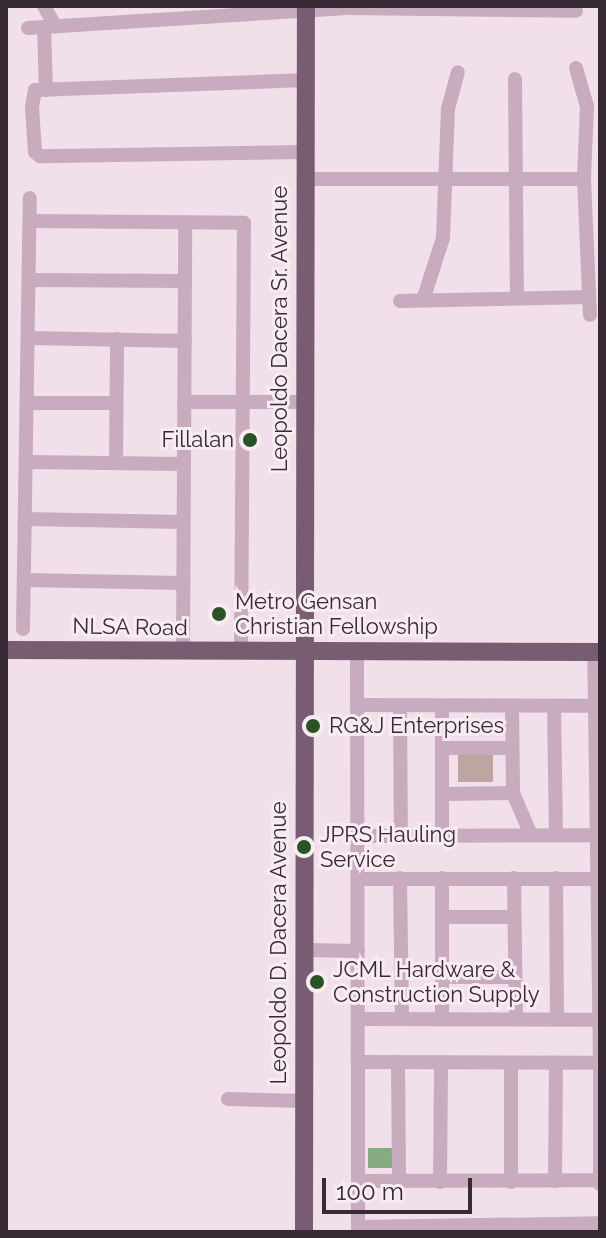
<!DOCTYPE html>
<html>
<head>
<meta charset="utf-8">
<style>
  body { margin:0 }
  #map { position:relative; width:606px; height:1238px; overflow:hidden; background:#f1dfea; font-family:Raleway,sans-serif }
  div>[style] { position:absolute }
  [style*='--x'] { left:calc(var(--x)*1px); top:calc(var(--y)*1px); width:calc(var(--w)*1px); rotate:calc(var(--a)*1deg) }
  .green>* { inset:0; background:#bea5a0; transform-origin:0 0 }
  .water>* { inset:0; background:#85ab80; transform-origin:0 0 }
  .minor>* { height:14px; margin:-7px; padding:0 7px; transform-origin:7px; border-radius:7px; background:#c8abbf }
  .major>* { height:18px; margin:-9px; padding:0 9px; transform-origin:9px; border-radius:9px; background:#775c72 }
  .dots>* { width:22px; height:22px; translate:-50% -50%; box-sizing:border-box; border:4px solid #f8ebf3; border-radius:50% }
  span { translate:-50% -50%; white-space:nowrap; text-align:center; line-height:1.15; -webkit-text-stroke:6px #f8ebf3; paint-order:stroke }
  .street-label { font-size:22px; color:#362a34 }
  .poi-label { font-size:22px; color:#362a34 }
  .right { translate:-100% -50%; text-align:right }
  .left { translate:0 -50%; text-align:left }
  .frame { position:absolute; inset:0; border:8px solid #362a34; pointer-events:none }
  .scale { position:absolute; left:322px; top:1178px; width:150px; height:36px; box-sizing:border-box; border:4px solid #362a34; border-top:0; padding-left:10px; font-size:24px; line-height:28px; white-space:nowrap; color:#362a34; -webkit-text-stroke:6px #f8ebf3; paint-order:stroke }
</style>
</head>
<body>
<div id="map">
  <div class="green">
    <div style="left:458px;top:755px;width:35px;height:27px"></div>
  </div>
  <div class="water">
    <div style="left:393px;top:1148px;width:20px;height:25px;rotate:90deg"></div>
  </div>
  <div class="minor">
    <div style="--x:44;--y:6;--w:23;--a:61"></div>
    <div style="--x:44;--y:27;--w:63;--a:88.2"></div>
    <div style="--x:28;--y:28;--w:319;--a:-3.6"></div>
    <div style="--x:346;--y:8;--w:230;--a:0.7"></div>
    <div style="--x:576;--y:68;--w:40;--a:74"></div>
    <div style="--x:587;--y:106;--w:73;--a:92.4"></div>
    <div style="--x:584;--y:179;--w:136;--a:87.5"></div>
    <div style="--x:515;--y:79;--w:219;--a:89.5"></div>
    <div style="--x:305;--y:152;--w:265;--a:179.1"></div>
    <div style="--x:40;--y:156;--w:6;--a:-141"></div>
    <div style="--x:35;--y:152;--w:45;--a:-93.8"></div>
    <div style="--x:32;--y:107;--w:17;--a:-80"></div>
    <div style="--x:35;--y:90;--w:270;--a:-2.1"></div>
    <div style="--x:305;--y:179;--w:279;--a:0"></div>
    <div style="--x:30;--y:221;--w:214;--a:0.5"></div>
    <div style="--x:244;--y:223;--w:429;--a:90.4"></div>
    <div style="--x:29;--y:280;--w:156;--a:0.4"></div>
    <div style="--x:423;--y:300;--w:65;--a:-72.1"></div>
    <div style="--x:443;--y:238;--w:129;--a:-87.8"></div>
    <div style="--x:448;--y:109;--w:38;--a:-75"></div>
    <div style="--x:400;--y:301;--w:189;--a:-1.2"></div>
    <div style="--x:28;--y:338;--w:157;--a:1.1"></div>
    <div style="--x:184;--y:402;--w:119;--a:0"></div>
    <div style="--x:27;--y:403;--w:89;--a:0"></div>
    <div style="--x:26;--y:462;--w:158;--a:0.7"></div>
    <div style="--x:116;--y:463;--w:124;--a:-89.5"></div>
    <div style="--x:25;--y:519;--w:158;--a:1.1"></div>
    <div style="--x:24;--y:580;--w:159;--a:1.1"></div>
    <div style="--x:23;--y:629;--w:431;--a:-89.1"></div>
    <div style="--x:183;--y:652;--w:429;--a:-89.7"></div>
    <div style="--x:357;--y:653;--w:409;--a:89.9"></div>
    <div style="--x:358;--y:1062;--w:242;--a:0.2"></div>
    <div style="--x:600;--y:1063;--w:411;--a:-90.8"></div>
    <div style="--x:358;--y:705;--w:236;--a:0.2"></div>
    <div style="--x:400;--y:706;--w:130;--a:89.6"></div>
    <div style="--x:442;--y:706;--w:129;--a:90"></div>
    <div style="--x:512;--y:706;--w:87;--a:89.3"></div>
    <div style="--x:513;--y:793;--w:46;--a:66.8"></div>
    <div style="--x:554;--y:707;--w:128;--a:89.1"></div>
    <div style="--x:442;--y:748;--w:70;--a:0"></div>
    <div style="--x:443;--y:794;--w:70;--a:-0.8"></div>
    <div style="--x:358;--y:836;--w:238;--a:-0.2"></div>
    <div style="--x:400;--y:878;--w:141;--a:89.2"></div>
    <div style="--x:442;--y:878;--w:141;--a:90"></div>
    <div style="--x:514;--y:878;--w:141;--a:89.2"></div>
    <div style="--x:556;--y:878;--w:141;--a:89.6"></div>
    <div style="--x:358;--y:879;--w:239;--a:0"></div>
    <div style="--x:442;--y:917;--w:72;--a:0"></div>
    <div style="--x:304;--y:950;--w:54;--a:1.1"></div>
    <div style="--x:442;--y:977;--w:73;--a:0"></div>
    <div style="--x:359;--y:1019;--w:240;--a:0.2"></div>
    <div style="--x:398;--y:1062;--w:119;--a:89.5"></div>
    <div style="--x:600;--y:1063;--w:121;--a:90"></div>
    <div style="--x:228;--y:1099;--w:76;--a:1.5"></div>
    <div style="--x:359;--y:1181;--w:241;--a:-0.2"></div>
    <div style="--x:555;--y:1181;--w:118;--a:-89.5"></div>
    <div style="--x:440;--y:1182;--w:120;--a:-89.5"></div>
    <div style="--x:511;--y:1182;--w:119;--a:-90"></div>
    <div style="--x:358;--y:1227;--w:242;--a:-0.9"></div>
    <div style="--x:358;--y:1232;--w:170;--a:-90"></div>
  </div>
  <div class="major">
    <div style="--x:6;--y:650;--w:594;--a:0.19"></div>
    <div style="--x:304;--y:1232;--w:1226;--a:-89.91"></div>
  </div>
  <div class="dots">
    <div style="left:250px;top:440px;background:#285423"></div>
    <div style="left:219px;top:614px;background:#285423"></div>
    <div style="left:313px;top:726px;background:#285423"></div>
    <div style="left:304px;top:847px;background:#285423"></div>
    <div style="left:317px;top:982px;background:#285423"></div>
  </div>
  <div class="street-label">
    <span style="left:280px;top:329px;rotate:-90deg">Leopoldo Dacera Sr. Avenue</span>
    <span style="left:130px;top:627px;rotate:1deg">NLSA Road</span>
    <span style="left:279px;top:943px;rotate:-90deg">Leopoldo D. Dacera Avenue</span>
  </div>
  <div class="poi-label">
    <span class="right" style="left:234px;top:440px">Fillalan</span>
    <span class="left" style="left:235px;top:614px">Metro Gensan<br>Christian Fellowship</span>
    <span class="left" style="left:329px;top:726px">RG&amp;J Enterprises</span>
    <span class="left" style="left:320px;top:847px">JPRS Hauling<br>Service</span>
    <span class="left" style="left:333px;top:982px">JCML Hardware &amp;<br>Construction Supply</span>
  </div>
  <div class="frame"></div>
  <div class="scale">100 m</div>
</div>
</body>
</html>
